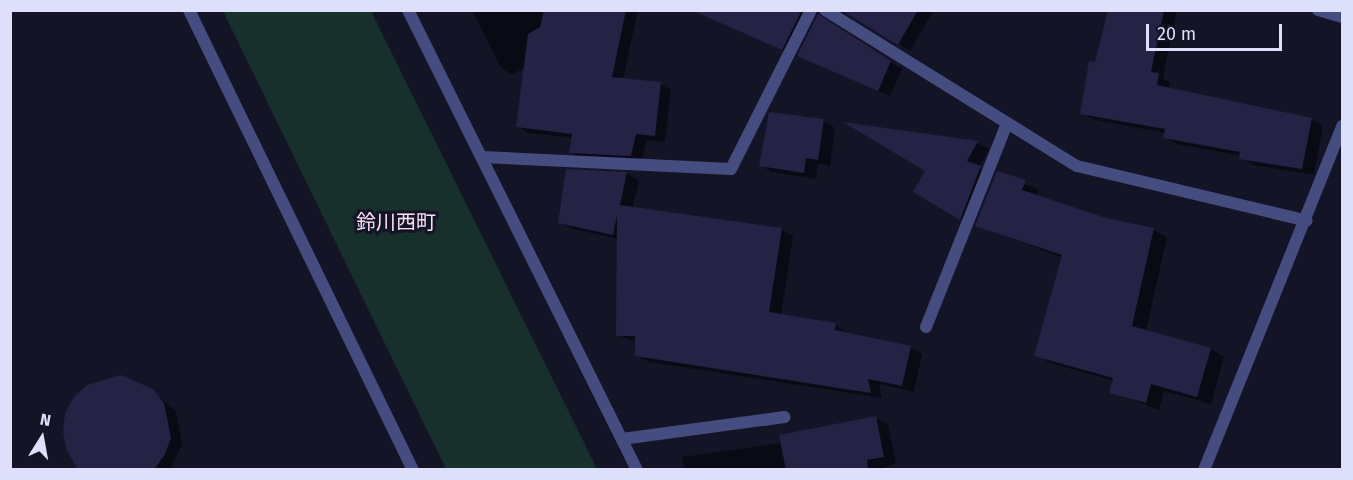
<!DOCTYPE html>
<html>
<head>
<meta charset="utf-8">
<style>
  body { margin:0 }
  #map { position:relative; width:1353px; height:480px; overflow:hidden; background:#141427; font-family:"Fira Sans","Noto Sans JP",sans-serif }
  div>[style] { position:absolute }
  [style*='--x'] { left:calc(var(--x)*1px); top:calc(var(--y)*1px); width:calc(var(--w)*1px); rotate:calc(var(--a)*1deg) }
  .green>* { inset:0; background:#17302b }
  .shadow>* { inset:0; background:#0007 }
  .building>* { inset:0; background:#242245 }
  .minor>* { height:12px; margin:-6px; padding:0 6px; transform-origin:6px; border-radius:6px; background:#454c80 }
  .tertiary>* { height:12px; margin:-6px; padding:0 6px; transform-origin:6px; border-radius:6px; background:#454c80 }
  span { translate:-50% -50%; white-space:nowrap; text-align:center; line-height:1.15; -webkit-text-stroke:6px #141427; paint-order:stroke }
  .quarter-label { font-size:20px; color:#fbe0f5 }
  .frame { position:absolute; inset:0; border:12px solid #dedffb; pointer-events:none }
  .north { position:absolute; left:12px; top:408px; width:60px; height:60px; -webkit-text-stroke:4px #141427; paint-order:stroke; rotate:11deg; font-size:16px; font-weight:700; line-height:24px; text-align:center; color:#dedffb }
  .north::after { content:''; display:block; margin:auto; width:21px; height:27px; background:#dedffb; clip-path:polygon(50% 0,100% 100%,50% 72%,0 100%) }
  .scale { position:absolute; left:1146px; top:24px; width:136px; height:27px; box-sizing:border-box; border:3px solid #dedffb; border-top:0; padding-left:8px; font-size:18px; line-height:21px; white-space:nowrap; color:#dedffb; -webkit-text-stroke:4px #141427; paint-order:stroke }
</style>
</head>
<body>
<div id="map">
  <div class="green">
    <div style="clip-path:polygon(223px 11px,371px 11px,597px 469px,446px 469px)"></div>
  </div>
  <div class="shadow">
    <div style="clip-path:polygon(472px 10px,638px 10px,623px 80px,660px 84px,671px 90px,665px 142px,647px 140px,642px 161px,581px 158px,570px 152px,573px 138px,528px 133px,517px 126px,525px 67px,512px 75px,501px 68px)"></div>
    <div style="clip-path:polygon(720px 10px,809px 10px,794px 55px,716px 20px)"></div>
    <div style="clip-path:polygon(844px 10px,934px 10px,910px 51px)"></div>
    <div style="clip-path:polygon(1109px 10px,1177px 10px,1163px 78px,1170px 82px,1169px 89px,1311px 119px,1323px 126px,1314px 175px,1253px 165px,1241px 156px,1177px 144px,1165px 137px,1166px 133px,1094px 120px,1082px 113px)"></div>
    <div style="clip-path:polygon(830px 23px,902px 69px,890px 96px,799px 56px)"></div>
    <div style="clip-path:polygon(823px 121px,835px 128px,830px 166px,818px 163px,816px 179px,772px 172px,760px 165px)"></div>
    <div style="clip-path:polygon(850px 125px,977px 143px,989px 149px,979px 167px,992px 174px,972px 225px,915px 192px,927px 171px)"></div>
    <div style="clip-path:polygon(568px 171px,627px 174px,639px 181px,632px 209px,781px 229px,793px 236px,781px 316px,836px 325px,847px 334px,910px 347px,922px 354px,914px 392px,879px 384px,882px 398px,649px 362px,636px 355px,637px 342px,617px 335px,619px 239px,572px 229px,560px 222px)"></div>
    <div style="clip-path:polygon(998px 173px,1039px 190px,1036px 197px,1105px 219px,1153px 230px,1167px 237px,1146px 331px,1211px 349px,1224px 357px,1211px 404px,1164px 391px,1159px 410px,1111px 392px,1114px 381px,1050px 363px,1036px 355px,1063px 258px,977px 225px)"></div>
    <div style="clip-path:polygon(121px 377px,151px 389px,176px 411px,182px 445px,170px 470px,86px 470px)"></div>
    <div style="clip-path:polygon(876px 418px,888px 424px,896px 463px,878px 470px,684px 470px,682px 457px,782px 443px)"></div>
  </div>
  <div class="building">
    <div style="clip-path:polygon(544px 10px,626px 10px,612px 77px,661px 82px,655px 136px,636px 134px,631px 156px,569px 153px,572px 134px,516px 127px,528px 34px,540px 27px)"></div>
    <div style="clip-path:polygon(691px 10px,802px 10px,782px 50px)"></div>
    <div style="clip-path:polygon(841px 10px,918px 10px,898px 45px)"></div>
    <div style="clip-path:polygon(1108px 10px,1164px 10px,1151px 72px,1159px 73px,1157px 85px,1312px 118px,1302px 169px,1239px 159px,1240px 152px,1163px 138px,1165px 129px,1080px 114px,1089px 61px,1095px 62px)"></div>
    <div style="clip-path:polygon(818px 14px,891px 61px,878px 91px,797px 56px)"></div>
    <div style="clip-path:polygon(769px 112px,824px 119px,818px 160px,806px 158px,804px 173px,759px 166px)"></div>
    <div style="clip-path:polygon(843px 122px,978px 141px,967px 161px,981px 166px,960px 220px,913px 192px,925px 171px)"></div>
    <div style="clip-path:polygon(566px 169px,627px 172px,620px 205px,782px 228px,769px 312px,836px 323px,835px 330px,911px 346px,902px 386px,868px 379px,871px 393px,635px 356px,635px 336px,616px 336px,617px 215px,613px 235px,558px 223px)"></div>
    <div style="clip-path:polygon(997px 171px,1026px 180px,1022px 190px,1106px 218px,1154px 228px,1132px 326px,1211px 348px,1197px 397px,1151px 384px,1146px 403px,1109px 393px,1113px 378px,1034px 356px,1062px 255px,975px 226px)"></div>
    <div style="clip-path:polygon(121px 375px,153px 389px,164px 403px,171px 438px,165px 454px,154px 470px,78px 470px,66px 449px,63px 431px,65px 413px,74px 397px,87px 385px)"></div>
    <div style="clip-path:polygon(876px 416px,884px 457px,867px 460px,868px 470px,786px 470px,779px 435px)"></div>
  </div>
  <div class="minor">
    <div style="--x:189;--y:10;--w:512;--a:64.04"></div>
    <div style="--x:825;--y:10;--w:296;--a:31.8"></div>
    <div style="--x:1077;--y:166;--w:236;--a:13.4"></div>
    <div style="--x:1318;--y:10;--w:25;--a:16"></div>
    <div style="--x:483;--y:157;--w:248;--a:2.8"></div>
    <div style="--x:731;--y:169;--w:178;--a:-63.3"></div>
    <div style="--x:926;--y:327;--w:219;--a:-68.3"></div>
    <div style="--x:622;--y:439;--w:164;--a:-7.7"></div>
    <div style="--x:1204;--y:470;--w:371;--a:-68.1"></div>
  </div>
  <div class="tertiary">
    <div style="--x:408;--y:10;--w:514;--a:63.53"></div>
  </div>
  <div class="quarter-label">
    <span style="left:396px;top:222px">鈴川西町</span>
  </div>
  <div class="frame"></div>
  <div class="north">N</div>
  <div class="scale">20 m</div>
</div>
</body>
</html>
